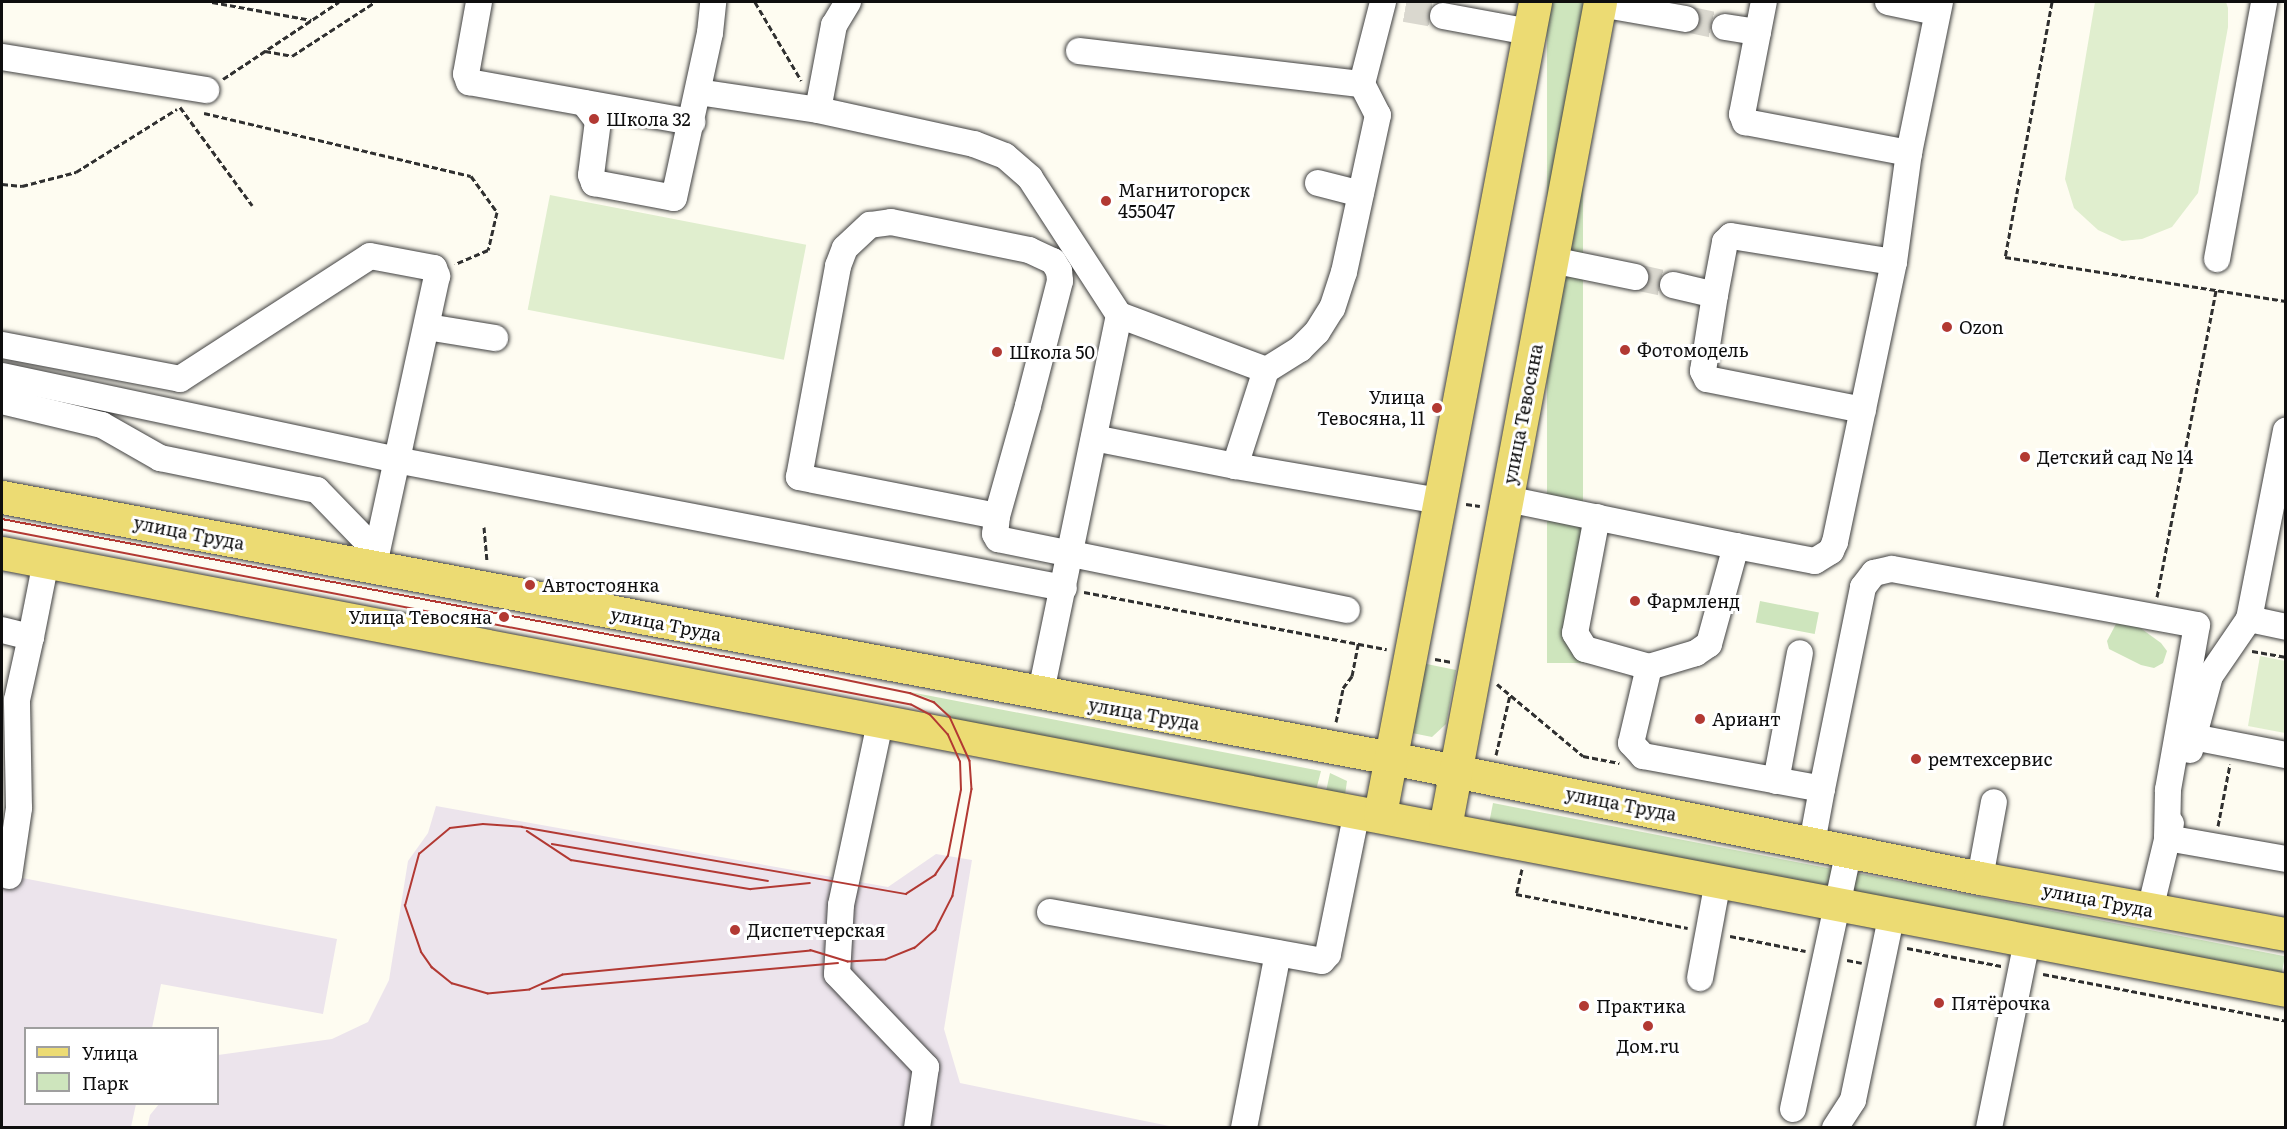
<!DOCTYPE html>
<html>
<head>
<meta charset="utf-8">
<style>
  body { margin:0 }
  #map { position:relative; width:2287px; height:1129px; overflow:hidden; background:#fefcf1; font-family:Literata,serif }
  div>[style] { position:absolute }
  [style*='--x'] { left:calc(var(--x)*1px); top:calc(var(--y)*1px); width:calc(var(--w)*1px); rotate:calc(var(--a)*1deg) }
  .industrial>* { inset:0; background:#ece4ec }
  .green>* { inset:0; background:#cee5bd; transform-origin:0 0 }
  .pitch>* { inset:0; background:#e0eece; transform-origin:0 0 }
  .minor-tunnel>* { height:26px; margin-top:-13px; transform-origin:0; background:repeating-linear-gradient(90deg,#dad8cf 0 26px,transparent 0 39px) }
  .path>* { height:3px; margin-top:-1.5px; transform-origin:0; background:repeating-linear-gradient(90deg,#303030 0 6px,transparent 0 9px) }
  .roads { filter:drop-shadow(0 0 2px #414141) drop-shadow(0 0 2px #414141) }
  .minor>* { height:26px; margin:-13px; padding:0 13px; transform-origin:13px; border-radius:13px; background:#fff }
  .major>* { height:33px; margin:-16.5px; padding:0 16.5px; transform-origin:16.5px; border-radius:16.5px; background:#ecdb73 }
  .tram>* { height:1.5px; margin:-0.75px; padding:0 0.75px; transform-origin:0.75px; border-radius:0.75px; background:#b23933 }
  .dots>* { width:16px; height:16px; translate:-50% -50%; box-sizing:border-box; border:3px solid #fff; border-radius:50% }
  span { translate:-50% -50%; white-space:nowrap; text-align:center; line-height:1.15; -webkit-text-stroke:6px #fff; paint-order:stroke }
  .poi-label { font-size:18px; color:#0e0e0e }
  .left { translate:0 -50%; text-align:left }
  .right { translate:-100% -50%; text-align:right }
  .street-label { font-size:18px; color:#0e0e0e }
  .frame { position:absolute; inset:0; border:3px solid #0e0e0e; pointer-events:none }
  .legend { position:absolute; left:24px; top:1027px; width:195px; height:78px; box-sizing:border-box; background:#fff; border:2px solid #9f9f9f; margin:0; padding:8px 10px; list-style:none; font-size:18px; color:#0e0e0e }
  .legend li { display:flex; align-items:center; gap:12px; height:30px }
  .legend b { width:30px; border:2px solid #9f9f9f }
</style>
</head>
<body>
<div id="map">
  <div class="industrial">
    <div style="clip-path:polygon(436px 806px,888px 887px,936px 854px,972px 860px,944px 1029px,960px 1083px,1174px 1127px,147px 1128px,150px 1115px,159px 1104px,218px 1104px,218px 1055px,332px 1039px,368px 1022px,389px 980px,408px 861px,428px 833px)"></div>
    <div style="clip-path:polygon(2px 874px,337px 939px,323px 1014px,161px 984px,152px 1028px,26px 1028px,26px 1104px,136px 1104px,131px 1127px,2px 1127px)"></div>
  </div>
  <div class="green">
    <div style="left:1547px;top:2px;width:36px;height:661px"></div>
    <div style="left:1760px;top:601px;width:60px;height:22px;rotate:11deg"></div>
    <div style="clip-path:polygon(2117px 622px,2139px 627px,2161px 643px,2167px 651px,2163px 663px,2154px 668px,2141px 665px,2109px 649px,2107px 641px)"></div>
    <div style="clip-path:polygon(1412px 661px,1456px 670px,1446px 724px,1432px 737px,1407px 732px)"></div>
    <div style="clip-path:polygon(910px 692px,1321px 771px,1315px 794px,953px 719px,930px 699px)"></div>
    <div style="clip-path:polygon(1330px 773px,1347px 781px,1345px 795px,1325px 796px)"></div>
    <div style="left:1493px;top:803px;width:346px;height:25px;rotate:11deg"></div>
    <div style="left:1857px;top:873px;width:436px;height:25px;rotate:11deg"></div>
  </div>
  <div class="pitch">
    <div style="clip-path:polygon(2095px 2px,2226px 2px,2228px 8px,2228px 27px,2198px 193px,2172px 227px,2142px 239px,2122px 241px,2098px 230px,2074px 208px,2065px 179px)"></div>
    <div style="left:550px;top:195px;width:261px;height:117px;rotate:11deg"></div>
    <div style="clip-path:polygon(2260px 656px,2285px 661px,2285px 733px,2248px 726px)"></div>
  </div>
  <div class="minor-tunnel">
    <div style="--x:1405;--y:9;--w:39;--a:10"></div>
    <div style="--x:1686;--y:19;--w:40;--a:12"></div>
    <div style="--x:1635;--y:277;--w:39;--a:12"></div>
  </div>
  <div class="path">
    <div style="--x:212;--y:2;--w:101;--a:10.3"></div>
    <div style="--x:755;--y:2;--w:91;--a:59.5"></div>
    <div style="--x:2052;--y:2;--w:259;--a:100.4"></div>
    <div style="--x:2005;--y:257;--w:284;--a:8.9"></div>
    <div style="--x:265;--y:51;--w:27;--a:10"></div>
    <div style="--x:292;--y:56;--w:99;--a:-33"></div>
    <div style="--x:223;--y:79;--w:139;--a:-33.6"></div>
    <div style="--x:180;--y:107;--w:122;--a:53.7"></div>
    <div style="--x:204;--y:113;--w:274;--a:13.3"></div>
    <div style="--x:471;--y:176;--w:44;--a:54.2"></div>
    <div style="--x:497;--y:212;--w:39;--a:103"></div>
    <div style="--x:488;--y:250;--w:36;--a:157"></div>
    <div style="--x:2;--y:184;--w:20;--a:6"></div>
    <div style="--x:22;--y:186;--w:56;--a:-14.5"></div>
    <div style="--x:76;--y:172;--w:119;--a:-32"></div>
    <div style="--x:1466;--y:504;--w:14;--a:8"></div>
    <div style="--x:484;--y:527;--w:35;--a:85"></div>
    <div style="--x:1084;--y:592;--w:308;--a:10.7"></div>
    <div style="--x:2157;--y:597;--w:313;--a:-79.1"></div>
    <div style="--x:2252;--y:651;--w:35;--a:10"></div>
    <div style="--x:1435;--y:659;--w:17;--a:10"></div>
    <div style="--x:1497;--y:684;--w:112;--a:39.9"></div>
    <div style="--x:1583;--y:756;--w:37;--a:11"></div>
    <div style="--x:1336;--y:722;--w:35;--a:-78"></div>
    <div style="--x:1343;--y:688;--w:15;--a:-53"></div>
    <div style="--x:1352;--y:676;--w:33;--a:-79"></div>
    <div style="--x:1496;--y:755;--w:62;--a:-76.9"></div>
    <div style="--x:2218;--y:826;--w:63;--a:-79"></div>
    <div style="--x:1522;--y:869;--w:26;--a:103"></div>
    <div style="--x:1516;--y:894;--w:175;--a:11.2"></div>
    <div style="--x:1730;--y:936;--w:77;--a:11.2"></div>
    <div style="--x:1907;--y:948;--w:96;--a:10.8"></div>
    <div style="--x:1847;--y:960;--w:15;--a:11"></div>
    <div style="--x:2043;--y:974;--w:248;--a:10.9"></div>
  </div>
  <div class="roads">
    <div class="minor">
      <div style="--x:479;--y:2;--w:73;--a:100.2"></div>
      <div style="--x:466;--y:74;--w:9;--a:69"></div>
      <div style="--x:469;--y:82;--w:227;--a:10.2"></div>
      <div style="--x:848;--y:2;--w:27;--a:121"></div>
      <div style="--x:834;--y:25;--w:86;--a:100.7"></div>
      <div style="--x:818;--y:110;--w:160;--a:12.3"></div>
      <div style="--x:974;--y:144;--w:33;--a:21"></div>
      <div style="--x:1005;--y:156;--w:33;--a:41"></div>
      <div style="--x:1030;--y:178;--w:163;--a:57"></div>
      <div style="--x:1119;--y:315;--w:388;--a:101.7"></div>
      <div style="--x:1383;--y:2;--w:85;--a:104.4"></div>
      <div style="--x:1362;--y:84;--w:35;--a:63"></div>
      <div style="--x:1378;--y:115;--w:161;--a:102.2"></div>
      <div style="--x:1344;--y:272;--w:38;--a:108"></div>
      <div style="--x:1332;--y:308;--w:28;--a:122"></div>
      <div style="--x:1317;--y:332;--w:24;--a:135"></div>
      <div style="--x:1300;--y:349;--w:40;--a:148"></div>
      <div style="--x:1266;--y:370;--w:101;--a:107.9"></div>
      <div style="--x:1235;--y:466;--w:208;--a:9.7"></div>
      <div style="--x:1888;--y:2;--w:49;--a:11.8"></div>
      <div style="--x:1600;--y:4;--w:87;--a:9.9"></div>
      <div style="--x:1443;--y:16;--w:87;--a:10.5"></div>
      <div style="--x:1725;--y:27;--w:33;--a:9"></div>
      <div style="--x:1758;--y:32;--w:31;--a:-79"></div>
      <div style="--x:1758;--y:32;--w:84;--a:101"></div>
      <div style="--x:1742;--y:114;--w:9;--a:69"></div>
      <div style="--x:1745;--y:122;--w:167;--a:10.7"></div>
      <div style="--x:1079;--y:51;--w:285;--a:6.7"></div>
      <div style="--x:2;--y:57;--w:207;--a:9.2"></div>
      <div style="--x:698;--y:92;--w:121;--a:8.5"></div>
      <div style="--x:584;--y:103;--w:23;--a:52"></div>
      <div style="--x:598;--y:121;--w:54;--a:97.4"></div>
      <div style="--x:591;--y:175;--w:9;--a:69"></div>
      <div style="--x:594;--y:183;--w:81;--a:10.6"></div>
      <div style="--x:674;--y:198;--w:169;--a:-77.7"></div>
      <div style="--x:710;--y:33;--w:31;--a:-84"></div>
      <div style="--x:1318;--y:183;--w:44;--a:14.3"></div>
      <div style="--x:2217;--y:259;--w:261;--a:-79.6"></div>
      <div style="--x:1552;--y:260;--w:85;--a:11.6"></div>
      <div style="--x:1673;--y:285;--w:43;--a:13.4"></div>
      <div style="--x:1715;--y:295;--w:54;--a:-79.3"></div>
      <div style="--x:1725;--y:242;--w:8;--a:-45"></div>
      <div style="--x:1731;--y:236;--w:165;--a:9.1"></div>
      <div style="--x:1715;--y:295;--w:77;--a:99"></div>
      <div style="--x:1703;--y:371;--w:9;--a:63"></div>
      <div style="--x:1707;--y:379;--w:159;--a:11.2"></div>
      <div style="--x:1119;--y:315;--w:157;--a:20.5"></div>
      <div style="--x:427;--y:327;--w:69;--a:9.2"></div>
      <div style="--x:2;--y:345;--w:181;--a:10.8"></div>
      <div style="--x:180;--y:379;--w:226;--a:-32.9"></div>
      <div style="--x:370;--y:256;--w:65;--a:10.6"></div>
      <div style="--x:434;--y:268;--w:9;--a:69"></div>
      <div style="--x:437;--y:276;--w:300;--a:102.3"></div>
      <div style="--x:2;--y:376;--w:403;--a:12"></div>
      <div style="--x:396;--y:460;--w:680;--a:10.85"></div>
      <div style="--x:2;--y:401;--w:103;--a:13.5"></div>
      <div style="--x:102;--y:425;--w:67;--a:29.6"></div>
      <div style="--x:160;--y:458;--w:160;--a:11.5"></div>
      <div style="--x:317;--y:490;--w:86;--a:45.9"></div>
      <div style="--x:1094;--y:438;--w:144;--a:11.2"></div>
      <div style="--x:1507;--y:499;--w:234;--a:11.6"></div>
      <div style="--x:1736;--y:546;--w:102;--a:105.4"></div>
      <div style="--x:1709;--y:644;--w:16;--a:145"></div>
      <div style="--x:1696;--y:653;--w:49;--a:163.4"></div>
      <div style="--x:1649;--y:667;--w:78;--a:103.3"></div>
      <div style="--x:1631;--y:743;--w:18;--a:47"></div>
      <div style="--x:1643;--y:756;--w:182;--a:10.4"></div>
      <div style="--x:1822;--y:789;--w:55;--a:100.5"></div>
      <div style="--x:997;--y:516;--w:202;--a:-168.9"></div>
      <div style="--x:799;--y:477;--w:215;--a:-79.5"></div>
      <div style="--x:838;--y:266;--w:19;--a:-69"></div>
      <div style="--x:845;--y:248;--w:34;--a:-43"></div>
      <div style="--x:870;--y:225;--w:21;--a:-8"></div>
      <div style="--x:891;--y:222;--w:141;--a:11.5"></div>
      <div style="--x:1029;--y:250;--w:26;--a:25"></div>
      <div style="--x:1053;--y:261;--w:12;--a:59"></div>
      <div style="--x:1059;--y:271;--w:10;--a:84"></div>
      <div style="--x:1060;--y:281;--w:129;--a:104.4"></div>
      <div style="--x:1028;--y:406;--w:114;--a:105.7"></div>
      <div style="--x:997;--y:516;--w:18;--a:96"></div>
      <div style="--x:995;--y:534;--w:6;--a:59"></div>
      <div style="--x:998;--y:539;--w:356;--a:11.5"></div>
      <div style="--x:1597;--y:517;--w:118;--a:100.7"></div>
      <div style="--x:1575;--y:633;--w:19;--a:58"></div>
      <div style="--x:1585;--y:649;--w:66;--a:15.7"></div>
      <div style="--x:1736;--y:546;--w:80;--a:10.8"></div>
      <div style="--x:1815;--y:561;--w:19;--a:-32"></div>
      <div style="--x:1831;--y:551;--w:10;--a:-66"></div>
      <div style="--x:1835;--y:542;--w:286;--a:-78.1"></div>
      <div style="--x:1894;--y:262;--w:110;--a:-82.2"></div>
      <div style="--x:1909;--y:153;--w:154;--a:-78.4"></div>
      <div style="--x:2249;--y:619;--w:38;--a:12"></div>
      <div style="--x:2;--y:630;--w:30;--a:14"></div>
      <div style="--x:31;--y:637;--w:77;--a:-78.8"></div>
      <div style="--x:880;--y:723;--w:186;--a:102.1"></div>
      <div style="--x:841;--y:905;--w:69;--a:93.3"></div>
      <div style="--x:837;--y:974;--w:129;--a:46.3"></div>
      <div style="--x:926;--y:1067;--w:62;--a:98.4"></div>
      <div style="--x:2193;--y:737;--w:95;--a:11"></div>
      <div style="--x:2190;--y:750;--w:77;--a:-74.9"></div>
      <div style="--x:2210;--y:676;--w:69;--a:-55.6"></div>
      <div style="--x:2249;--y:619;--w:192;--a:-78.9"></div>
      <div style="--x:1776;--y:781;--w:130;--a:-79.4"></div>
      <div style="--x:1822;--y:789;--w:206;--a:-78.5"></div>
      <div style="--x:1863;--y:587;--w:18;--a:-52"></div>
      <div style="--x:1874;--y:573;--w:18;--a:-13"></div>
      <div style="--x:1892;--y:569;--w:310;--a:10.4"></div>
      <div style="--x:2197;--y:625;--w:168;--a:100"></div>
      <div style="--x:2168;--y:790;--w:48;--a:91.2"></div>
      <div style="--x:2167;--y:838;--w:121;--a:10"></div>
      <div style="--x:9;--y:876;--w:69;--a:-81.6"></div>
      <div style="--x:19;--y:808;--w:108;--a:-91.1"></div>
      <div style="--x:17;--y:700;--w:65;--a:-77.5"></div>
      <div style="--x:1980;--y:878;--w:77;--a:-79.6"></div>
      <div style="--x:2150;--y:910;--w:89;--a:-76.4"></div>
      <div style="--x:1050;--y:912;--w:276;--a:10.2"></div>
      <div style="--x:1322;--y:961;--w:9;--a:-49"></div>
      <div style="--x:1328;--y:954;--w:146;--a:-78.5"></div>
      <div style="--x:1700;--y:978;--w:99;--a:-79.5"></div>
      <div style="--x:1793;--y:1109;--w:265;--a:-77.8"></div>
      <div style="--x:1244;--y:1128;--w:178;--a:-79"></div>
      <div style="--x:1835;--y:1128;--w:33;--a:-57"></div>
      <div style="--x:1853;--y:1100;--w:190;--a:-78.2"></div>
      <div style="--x:1989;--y:1128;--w:190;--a:-78.5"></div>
    </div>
    <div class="major">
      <div style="--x:2;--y:497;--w:1413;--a:10.64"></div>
      <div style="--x:1391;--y:758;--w:601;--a:11.52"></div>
      <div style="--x:1980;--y:878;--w:311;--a:10.4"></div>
      <div style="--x:2;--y:553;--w:2325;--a:10.83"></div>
      <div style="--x:1380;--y:814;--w:827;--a:-79.19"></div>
      <div style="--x:1445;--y:827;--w:839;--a:-79.36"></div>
    </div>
  </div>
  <div class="tram">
    <div style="--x:2;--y:519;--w:840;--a:10.77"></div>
    <div style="--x:827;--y:676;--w:85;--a:11.6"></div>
    <div style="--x:910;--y:693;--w:26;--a:21"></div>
    <div style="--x:934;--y:702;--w:22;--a:43"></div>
    <div style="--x:950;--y:717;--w:48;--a:65.6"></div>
    <div style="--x:970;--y:761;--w:28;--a:86"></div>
    <div style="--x:972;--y:789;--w:109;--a:100.1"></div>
    <div style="--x:953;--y:896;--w:38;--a:117"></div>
    <div style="--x:936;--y:930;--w:28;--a:139"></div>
    <div style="--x:915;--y:948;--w:31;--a:158"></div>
    <div style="--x:886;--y:960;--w:38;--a:177"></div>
    <div style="--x:848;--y:962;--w:39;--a:-163"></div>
    <div style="--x:811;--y:951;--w:249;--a:174.5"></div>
    <div style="--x:563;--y:975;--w:36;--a:156"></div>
    <div style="--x:530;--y:990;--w:42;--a:174.6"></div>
    <div style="--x:488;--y:994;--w:37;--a:-164"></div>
    <div style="--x:452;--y:984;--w:26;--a:-141"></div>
    <div style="--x:432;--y:968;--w:19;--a:-125"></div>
    <div style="--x:421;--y:952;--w:49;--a:-109.2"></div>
    <div style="--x:405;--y:906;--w:54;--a:-74.9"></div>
    <div style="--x:419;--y:854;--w:40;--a:-40"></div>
    <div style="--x:450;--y:828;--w:33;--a:-7"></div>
    <div style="--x:483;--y:824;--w:39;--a:4"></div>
    <div style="--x:522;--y:827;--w:390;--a:9.9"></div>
    <div style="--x:906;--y:894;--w:35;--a:-33"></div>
    <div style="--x:935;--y:875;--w:23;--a:-56"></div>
    <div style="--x:948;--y:856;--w:67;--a:-78.9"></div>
    <div style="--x:961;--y:790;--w:28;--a:-92"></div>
    <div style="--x:960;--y:762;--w:30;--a:-114"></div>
    <div style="--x:948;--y:735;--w:27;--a:-132"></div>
    <div style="--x:930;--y:715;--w:21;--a:-152"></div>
    <div style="--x:911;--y:705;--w:926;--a:-169.1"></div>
    <div style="--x:527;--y:831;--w:53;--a:33.4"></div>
    <div style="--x:571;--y:860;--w:182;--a:9.2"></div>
    <div style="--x:751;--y:889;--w:59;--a:-5.8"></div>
    <div style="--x:552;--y:844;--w:219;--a:9.7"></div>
    <div style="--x:542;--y:989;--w:297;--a:-5"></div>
  </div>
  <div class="dots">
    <div style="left:594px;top:119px;background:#b23933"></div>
    <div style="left:1106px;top:201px;background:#b23933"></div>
    <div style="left:1947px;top:327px;background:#b23933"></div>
    <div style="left:1625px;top:350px;background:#b23933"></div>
    <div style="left:997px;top:352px;background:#b23933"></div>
    <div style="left:1437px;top:408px;background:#b23933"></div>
    <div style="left:2025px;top:457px;background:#b23933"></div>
    <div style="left:530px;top:585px;background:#b23933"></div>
    <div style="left:1635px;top:601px;background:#b23933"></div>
    <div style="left:504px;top:617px;background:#b23933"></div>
    <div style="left:1700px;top:719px;background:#b23933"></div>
    <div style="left:1916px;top:759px;background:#b23933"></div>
    <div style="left:735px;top:930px;background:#b23933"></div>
    <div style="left:1939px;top:1003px;background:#b23933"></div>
    <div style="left:1584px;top:1006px;background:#b23933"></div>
    <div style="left:1648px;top:1026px;background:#b23933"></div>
  </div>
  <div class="poi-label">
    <span class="left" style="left:606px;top:119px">Школа 32</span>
    <span class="left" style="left:1118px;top:201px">Магнитогорск<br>455047</span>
    <span class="left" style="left:1959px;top:327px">Ozon</span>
    <span class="left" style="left:1637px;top:350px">Фотомодель</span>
    <span class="left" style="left:1009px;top:352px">Школа 50</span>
    <span class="right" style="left:1425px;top:408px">Улица<br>Тевосяна, 11</span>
    <span class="left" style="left:2037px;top:457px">Детский сад № 14</span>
    <span class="left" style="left:542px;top:585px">Автостоянка</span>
    <span class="left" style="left:1647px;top:601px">Фармленд</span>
    <span class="right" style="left:492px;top:617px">Улица Тевосяна</span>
    <span class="left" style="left:1712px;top:719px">Ариант</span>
    <span class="left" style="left:1928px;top:759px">ремтехсервис</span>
    <span class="left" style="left:747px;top:930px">Диспетчерская</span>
    <span class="left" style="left:1951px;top:1003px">Пятёрочка</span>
    <span class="left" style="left:1596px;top:1006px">Практика</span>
    <span style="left:1648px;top:1046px">Дом.ru</span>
  </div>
  <div class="street-label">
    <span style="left:1523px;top:414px;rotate:-79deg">улица Тевосяна</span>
    <span style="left:189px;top:533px;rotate:11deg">улица Труда</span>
    <span style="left:666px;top:624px;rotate:11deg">улица Труда</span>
    <span style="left:1144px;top:714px;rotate:10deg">улица Труда</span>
    <span style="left:1621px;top:804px;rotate:11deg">улица Труда</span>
    <span style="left:2098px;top:900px;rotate:11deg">улица Труда</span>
  </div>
  <div class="frame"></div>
  <ul class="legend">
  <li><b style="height:8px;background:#ecdb73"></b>Улица</li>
  <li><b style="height:16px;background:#cee5bd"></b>Парк</li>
  </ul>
</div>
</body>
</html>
